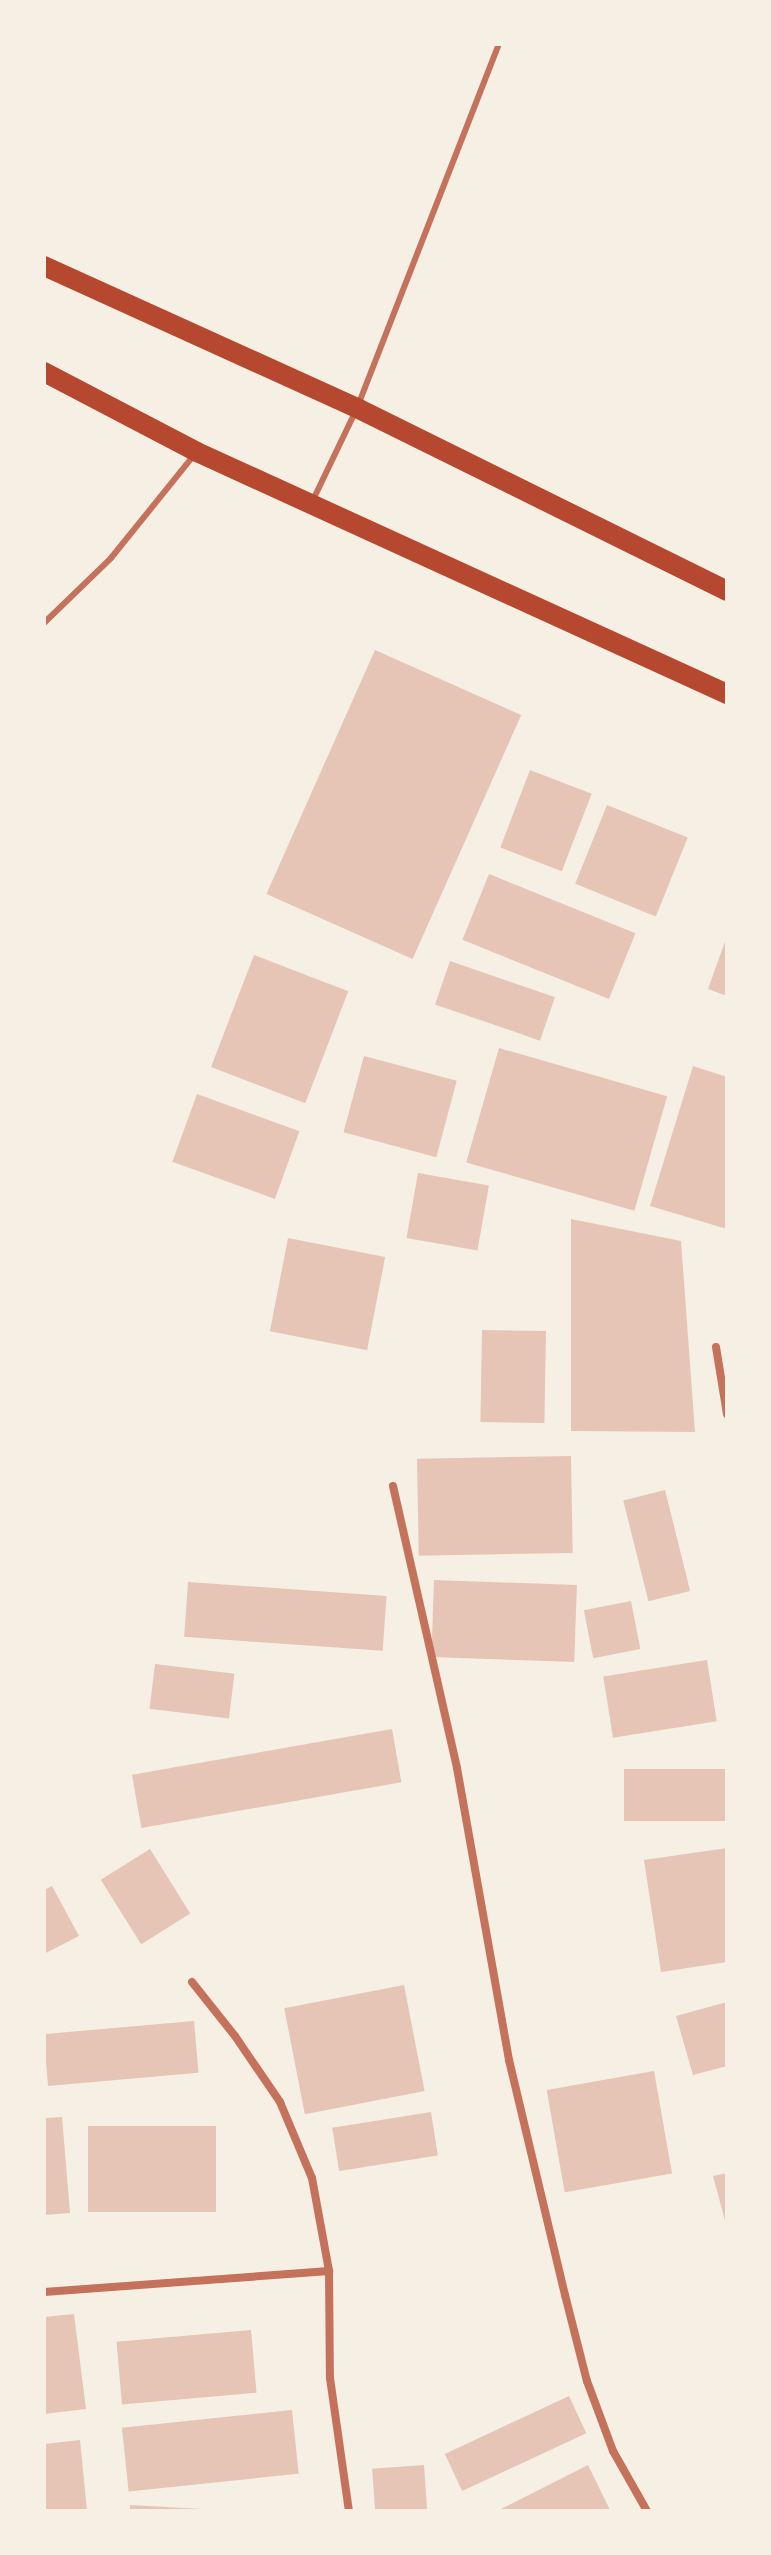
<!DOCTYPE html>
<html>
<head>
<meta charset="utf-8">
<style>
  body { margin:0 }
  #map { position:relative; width:771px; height:2555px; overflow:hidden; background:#f6efe4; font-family:"DM Sans",sans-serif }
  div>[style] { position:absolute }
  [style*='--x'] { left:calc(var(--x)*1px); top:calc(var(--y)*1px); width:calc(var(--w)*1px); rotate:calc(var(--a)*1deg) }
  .building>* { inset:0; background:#e6c5b7; transform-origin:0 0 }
  .service>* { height:6px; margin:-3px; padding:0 3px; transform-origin:3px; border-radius:3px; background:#c5725c }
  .minor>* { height:8px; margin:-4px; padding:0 4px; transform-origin:4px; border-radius:4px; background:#c5725c }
  .primary>* { height:20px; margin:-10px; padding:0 10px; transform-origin:10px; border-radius:10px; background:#b5482f }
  span { translate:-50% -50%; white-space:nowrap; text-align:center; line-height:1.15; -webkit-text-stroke:6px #f6efe4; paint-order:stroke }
  .frame { position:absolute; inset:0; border:46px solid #f6efe4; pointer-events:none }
</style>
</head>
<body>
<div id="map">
  <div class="building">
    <div style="left:375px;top:650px;width:160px;height:267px;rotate:24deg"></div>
    <div style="left:530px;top:770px;width:66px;height:83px;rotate:21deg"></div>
    <div style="left:607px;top:805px;width:87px;height:85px;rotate:22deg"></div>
    <div style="left:489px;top:874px;width:158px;height:71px;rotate:22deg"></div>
    <div style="clip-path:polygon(727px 936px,727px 996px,708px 989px)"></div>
    <div style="left:254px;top:955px;width:101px;height:120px;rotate:21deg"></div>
    <div style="left:450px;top:961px;width:111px;height:46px;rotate:19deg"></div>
    <div style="left:499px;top:1048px;width:175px;height:119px;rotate:16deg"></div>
    <div style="left:364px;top:1056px;width:96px;height:79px;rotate:15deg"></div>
    <div style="clip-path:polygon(693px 1066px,727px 1077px,727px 1229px,650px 1206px)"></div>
    <div style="left:197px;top:1094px;width:109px;height:72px;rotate:20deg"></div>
    <div style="left:418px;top:1173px;width:72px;height:66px;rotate:10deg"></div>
    <div style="clip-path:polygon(571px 1219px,681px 1241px,695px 1432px,571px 1431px)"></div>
    <div style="left:288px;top:1238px;width:99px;height:95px;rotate:11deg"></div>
    <div style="left:482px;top:1330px;width:64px;height:92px;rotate:1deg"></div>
    <div style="left:571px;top:1456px;width:97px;height:154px;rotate:89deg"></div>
    <div style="left:665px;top:1490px;width:104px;height:43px;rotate:76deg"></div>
    <div style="left:434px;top:1580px;width:143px;height:77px;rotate:2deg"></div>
    <div style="left:188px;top:1582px;width:199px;height:55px;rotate:4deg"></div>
    <div style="left:631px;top:1601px;width:49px;height:48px;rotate:79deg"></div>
    <div style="left:707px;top:1660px;width:62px;height:105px;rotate:81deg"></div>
    <div style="left:155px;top:1664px;width:80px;height:45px;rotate:7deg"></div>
    <div style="left:392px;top:1729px;width:54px;height:264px;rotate:80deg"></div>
    <div style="left:727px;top:1769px;width:52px;height:103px;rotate:90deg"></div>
    <div style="clip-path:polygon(727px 1848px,727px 1962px,661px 1972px,644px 1860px)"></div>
    <div style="left:150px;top:1849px;width:76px;height:58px;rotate:58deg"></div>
    <div style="clip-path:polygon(52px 1886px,79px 1936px,44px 1954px,44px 1890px)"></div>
    <div style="left:404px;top:1985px;width:108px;height:122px;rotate:79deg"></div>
    <div style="clip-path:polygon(727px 2002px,727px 2066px,693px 2075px,676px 2016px)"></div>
    <div style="left:194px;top:2021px;width:52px;height:151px;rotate:85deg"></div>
    <div style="left:654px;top:2071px;width:104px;height:109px;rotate:80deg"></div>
    <div style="left:431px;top:2112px;width:44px;height:100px;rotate:81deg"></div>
    <div style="clip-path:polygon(62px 2117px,70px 2213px,44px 2215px,44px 2118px)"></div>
    <div style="left:88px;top:2126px;width:128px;height:86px"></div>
    <div style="clip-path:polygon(727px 2173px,727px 2224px,726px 2224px,713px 2176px)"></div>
    <div style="clip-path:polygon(74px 2314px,86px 2409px,44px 2414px,44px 2317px)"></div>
    <div style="left:251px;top:2330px;width:63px;height:135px;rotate:85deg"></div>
    <div style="left:569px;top:2396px;width:41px;height:137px;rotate:65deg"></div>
    <div style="left:292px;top:2410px;width:64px;height:171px;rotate:84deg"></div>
    <div style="clip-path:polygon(80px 2440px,87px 2511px,44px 2511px,44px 2444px)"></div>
    <div style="left:424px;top:2465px;width:44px;height:52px;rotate:86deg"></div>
    <div style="clip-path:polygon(588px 2465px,610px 2510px,497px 2511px)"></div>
    <div style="clip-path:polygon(130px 2505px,202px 2509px,202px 2511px,130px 2511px)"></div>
  </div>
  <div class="service">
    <div style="--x:313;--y:500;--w:102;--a:-64.4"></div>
    <div style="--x:357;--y:408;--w:391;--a:-68.7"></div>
    <div style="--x:44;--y:623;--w:93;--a:-44.1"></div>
    <div style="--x:111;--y:558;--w:134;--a:-51.1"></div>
  </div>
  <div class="minor">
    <div style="--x:716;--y:1347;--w:68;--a:80.7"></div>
    <div style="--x:393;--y:1486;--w:289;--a:77.2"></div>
    <div style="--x:457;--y:1768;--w:297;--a:79.9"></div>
    <div style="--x:509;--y:2060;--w:242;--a:76.6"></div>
    <div style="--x:565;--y:2295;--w:89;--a:75.7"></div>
    <div style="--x:587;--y:2381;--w:75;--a:69.6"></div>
    <div style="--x:613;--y:2451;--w:69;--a:60.5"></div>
    <div style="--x:192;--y:1982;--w:69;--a:51.5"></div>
    <div style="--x:235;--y:2036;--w:80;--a:55.7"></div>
    <div style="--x:280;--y:2102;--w:82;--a:67.2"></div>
    <div style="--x:312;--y:2178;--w:95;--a:79.6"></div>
    <div style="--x:44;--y:2292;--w:286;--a:-4.2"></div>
    <div style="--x:329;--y:2271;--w:107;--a:89.5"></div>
    <div style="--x:330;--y:2378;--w:134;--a:81.9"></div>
  </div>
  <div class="primary">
    <div style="--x:44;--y:266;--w:344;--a:24.4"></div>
    <div style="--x:357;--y:408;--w:413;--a:26.3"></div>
    <div style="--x:44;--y:372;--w:173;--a:27.6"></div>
    <div style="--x:197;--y:452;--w:583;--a:24.54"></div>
  </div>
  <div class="frame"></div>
</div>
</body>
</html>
